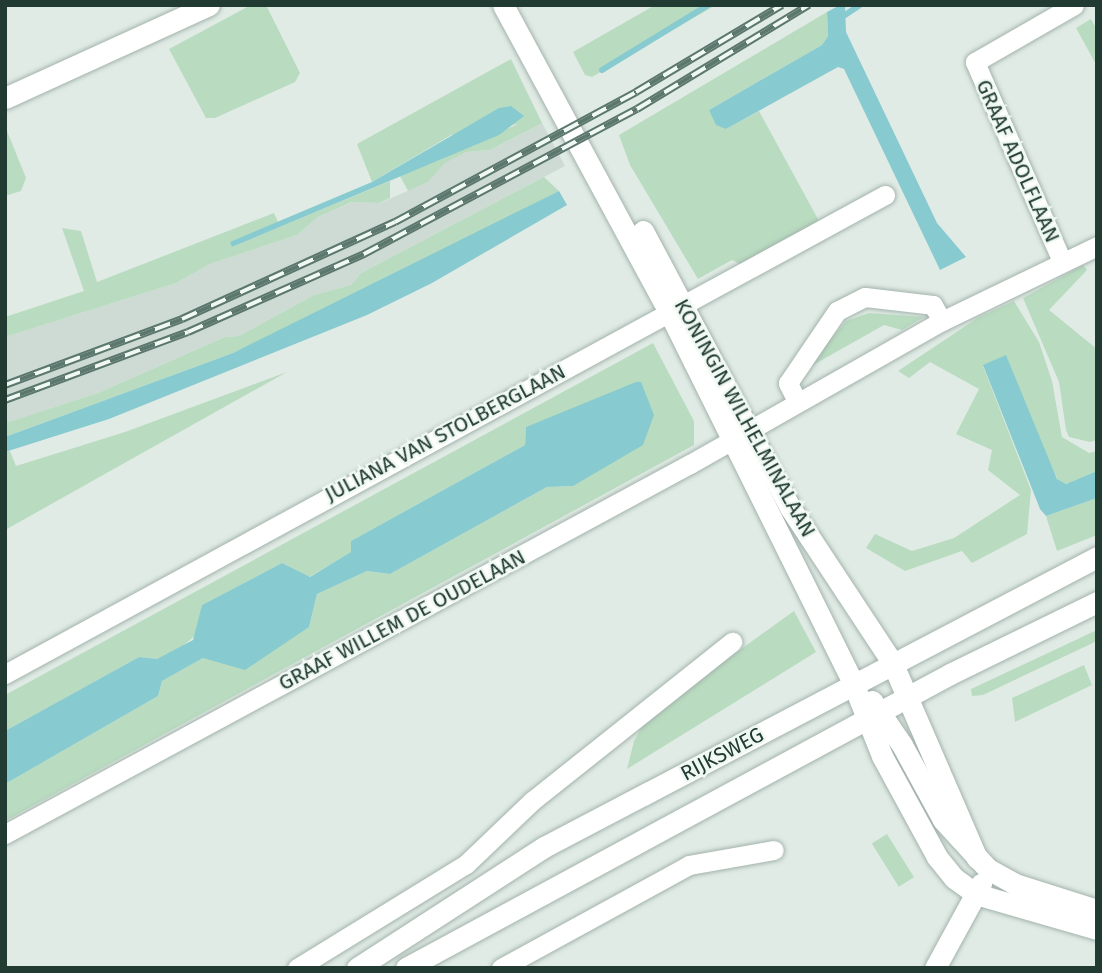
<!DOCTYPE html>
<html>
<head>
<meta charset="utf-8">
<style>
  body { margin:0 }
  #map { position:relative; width:1102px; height:973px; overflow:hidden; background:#e0ebe5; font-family:"Fira Sans",sans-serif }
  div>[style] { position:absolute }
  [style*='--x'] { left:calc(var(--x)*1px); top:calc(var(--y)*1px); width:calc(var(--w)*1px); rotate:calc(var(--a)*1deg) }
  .built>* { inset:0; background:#cedbd4 }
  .green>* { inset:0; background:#b9dcc0; transform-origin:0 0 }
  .water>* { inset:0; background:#87cad0 }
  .stream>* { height:6px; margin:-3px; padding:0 3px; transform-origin:3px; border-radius:3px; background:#87cad0 }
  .roads { filter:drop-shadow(0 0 2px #a3b3ac) drop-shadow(0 0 2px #a3b3ac) }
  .street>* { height:19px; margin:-9.5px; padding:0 9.5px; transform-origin:9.5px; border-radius:9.5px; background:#fff }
  .secondary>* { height:21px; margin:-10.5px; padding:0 10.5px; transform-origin:10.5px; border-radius:10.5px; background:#fff }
  .rail>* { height:8px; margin-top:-4px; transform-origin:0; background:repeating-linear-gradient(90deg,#f0f8f3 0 16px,#5b776e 0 32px); box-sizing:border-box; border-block:2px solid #5b776e }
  span { translate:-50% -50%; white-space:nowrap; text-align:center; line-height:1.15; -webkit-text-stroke:5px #f0f8f3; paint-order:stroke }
  .street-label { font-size:21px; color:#213b32 }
  .frame { position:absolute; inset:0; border:7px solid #213b32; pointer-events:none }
</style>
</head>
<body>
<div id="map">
  <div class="built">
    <div style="clip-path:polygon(542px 123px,565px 166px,361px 273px,351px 285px,314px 295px,239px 336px,225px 337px,98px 393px,5px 423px,5px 337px,176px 283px,210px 264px,297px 235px,318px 217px,353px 202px,380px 203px,428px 182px,444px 163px,466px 152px,490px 150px)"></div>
  </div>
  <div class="green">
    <div style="clip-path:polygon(251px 5px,266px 5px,300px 73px,295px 82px,215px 118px,206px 118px,169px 49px)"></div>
    <div style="clip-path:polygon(655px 5px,716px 5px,592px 77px,585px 75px,573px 52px)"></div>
    <div style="clip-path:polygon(827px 12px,828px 36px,822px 45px,709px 110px,726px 129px,759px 111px,819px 221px,744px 266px,732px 260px,698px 279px,630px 165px,619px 135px)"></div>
    <div style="clip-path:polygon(1091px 19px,1097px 30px,1097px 66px,1076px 28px)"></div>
    <div style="clip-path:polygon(511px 59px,542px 123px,490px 150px,466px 152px,445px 163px,428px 182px,408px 191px,400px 176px,518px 124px,451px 135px,372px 182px,357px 144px)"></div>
    <div style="clip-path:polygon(5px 126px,26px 178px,21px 191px,5px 196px)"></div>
    <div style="clip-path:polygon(544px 177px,559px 191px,304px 321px,233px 353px,5px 437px,5px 423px,98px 393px,225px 337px,239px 336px,314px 295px,351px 285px,361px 273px)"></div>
    <div style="clip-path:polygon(390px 181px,390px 198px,379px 203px,352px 202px,318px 217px,297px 235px,210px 264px,176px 283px,5px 337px,5px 317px,84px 291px,62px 228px,81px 231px,97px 282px,274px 213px,279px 224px,231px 242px,232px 247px)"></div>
    <div style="clip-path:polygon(1083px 265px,1087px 270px,1049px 310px,1097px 349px,1097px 440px,1090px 442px,1069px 437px,1066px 430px,1059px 382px,1023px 298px)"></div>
    <div style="clip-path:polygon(1014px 301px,1039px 342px,1052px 381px,1062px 437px,1089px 453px,1097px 451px,1097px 471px,1066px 484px,1058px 480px,1040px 442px,983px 366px,1031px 490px,1027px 534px,972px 563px,962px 551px,905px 571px,866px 548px,875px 534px,912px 551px,954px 538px,1020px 495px,988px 470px,992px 450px,956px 434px,979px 389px,930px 362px,909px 378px,898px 371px,979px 317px)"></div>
    <div style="clip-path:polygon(869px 313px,924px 317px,902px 330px,884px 325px,806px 369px,846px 321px)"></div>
    <div style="clip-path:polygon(653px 343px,694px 421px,694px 445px,5px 821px,5px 784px,158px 696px,162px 681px,203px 658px,309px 627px,317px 594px,367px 571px,390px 574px,547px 487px,573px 486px,641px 383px,526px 427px,525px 445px,351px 541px,352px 552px,309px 577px,282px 563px,202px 605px,197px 634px,179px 649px,157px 659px,139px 657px,5px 731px,5px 695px)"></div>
    <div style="clip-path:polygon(287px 372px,5px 530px,5px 452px,10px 451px,16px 466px,125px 432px)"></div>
    <div style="clip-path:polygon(1097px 498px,1097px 535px,1057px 551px,1046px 516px)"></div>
    <div style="clip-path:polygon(794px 611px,816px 652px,627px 769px,634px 741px,648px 716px)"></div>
    <div style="clip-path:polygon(1097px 630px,1097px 641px,983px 695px,972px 696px,971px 689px)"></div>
    <div style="clip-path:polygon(1084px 665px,1092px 685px,1015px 722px,1012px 698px)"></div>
    <div style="left:887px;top:834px;width:51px;height:18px;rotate:58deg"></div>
  </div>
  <div class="water">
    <div style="clip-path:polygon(840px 5px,845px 5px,846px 32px,937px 223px,966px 257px,940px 270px,844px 69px,838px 67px,726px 129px,716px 125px,709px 110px,822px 45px,828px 36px,827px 12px)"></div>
    <div style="clip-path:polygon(511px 106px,524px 116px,499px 135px,232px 247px,230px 242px,372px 182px,499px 108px)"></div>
    <div style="clip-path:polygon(559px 191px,567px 205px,432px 283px,367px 315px,109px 419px,5px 452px,5px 437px,233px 353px)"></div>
    <div style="clip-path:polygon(1006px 355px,1057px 479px,1066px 484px,1097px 471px,1097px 498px,1046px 516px,1040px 509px,983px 365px)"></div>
    <div style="clip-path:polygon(636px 382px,641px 382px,654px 415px,643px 445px,573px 486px,547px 487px,390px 574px,367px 571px,317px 594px,309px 627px,245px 670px,203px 658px,162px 681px,158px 696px,5px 784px,5px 731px,139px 657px,157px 659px,193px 640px,202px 605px,282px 563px,310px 577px,351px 552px,351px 541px,525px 445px,526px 427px)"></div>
  </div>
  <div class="stream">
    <div style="--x:845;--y:15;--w:18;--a:-34"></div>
    <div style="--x:602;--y:70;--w:124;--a:-31.5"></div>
  </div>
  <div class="roads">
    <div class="street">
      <div style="--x:1061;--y:259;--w:215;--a:-113.6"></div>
      <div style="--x:975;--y:62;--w:114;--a:-29.9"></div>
      <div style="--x:797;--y:401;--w:20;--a:-117"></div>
      <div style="--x:788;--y:383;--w:87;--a:-55.8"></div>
      <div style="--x:837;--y:311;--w:31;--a:-27"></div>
      <div style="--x:865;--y:297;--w:68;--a:6.7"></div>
      <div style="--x:933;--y:305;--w:18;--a:61"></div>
      <div style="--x:5;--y:674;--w:1002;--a:-28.56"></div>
      <div style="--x:5;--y:834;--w:779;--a:-28.38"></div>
      <div style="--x:690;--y:464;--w:290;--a:-29.6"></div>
      <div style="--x:942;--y:321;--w:172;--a:-25.8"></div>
      <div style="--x:297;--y:968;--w:198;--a:-31.6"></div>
      <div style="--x:466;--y:864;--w:91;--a:-43.7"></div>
      <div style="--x:532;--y:801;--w:256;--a:-38.5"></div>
      <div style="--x:501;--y:968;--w:214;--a:-28.7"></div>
      <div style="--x:689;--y:865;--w:86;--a:-10"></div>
    </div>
    <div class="secondary">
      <div style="--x:503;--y:5;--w:349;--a:61.6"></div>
      <div style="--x:669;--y:312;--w:414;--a:63.6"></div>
      <div style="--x:853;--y:683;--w:79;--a:68.3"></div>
      <div style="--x:882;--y:756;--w:115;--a:61.4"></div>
      <div style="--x:937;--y:857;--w:27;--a:51"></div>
      <div style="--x:954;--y:878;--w:27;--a:36"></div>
      <div style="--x:976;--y:894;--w:126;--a:16.1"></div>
      <div style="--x:5;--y:98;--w:224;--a:-24.5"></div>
      <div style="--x:643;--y:231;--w:315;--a:62"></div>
      <div style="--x:791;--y:509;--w:183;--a:56.6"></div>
      <div style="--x:892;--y:662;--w:214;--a:66.6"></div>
      <div style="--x:872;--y:701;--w:53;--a:55.7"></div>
      <div style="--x:902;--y:745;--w:85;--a:61.3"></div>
      <div style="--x:943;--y:820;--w:67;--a:47.4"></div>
      <div style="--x:988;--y:869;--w:31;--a:29"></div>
      <div style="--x:1015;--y:884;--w:86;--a:17.6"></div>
      <div style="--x:357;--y:968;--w:223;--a:-32.9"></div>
      <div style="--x:544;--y:847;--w:624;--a:-27.67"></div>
      <div style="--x:406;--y:968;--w:618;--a:-28.39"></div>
      <div style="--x:950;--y:674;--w:164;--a:-26.1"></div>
      <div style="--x:935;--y:968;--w:96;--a:-61.3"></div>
    </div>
  </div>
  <div class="rail">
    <div style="--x:5;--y:385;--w:189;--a:-20.4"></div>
    <div style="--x:182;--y:319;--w:234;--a:-24.5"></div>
    <div style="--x:395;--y:222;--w:274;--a:-28.3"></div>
    <div style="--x:636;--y:92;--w:170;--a:-30.8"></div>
    <div style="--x:5;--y:400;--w:195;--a:-20.4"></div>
    <div style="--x:188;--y:332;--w:193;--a:-23.9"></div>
    <div style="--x:364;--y:254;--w:309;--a:-28"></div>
    <div style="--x:637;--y:109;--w:201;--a:-31.2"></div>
  </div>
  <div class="street-label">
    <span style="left:1018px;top:161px;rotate:66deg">GRAAF ADOLFLAAN</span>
    <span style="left:745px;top:418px;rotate:61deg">KONINGIN WILHELMINALAAN</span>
    <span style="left:445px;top:433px;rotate:-28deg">JULIANA VAN STOLBERGLAAN</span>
    <span style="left:402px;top:620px;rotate:-28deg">GRAAF WILLEM DE OUDELAAN</span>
    <span style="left:722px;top:754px;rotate:-28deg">RIJKSWEG</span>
  </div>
  <div class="frame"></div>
</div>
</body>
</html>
